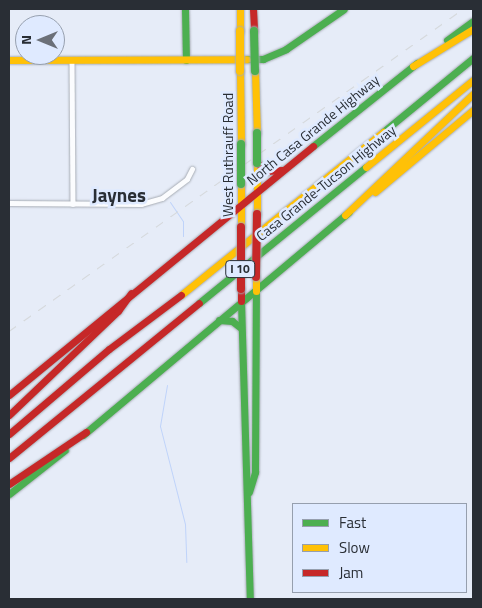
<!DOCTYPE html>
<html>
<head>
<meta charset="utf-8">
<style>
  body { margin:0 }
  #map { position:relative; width:482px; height:608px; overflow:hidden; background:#e6ecf8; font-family:"Titillium Web",sans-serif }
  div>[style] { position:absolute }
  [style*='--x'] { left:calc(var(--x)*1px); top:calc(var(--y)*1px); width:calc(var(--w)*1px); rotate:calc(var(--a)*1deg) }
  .stream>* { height:1px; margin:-0.5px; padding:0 0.5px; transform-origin:0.5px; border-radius:0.5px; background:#bfd3fa }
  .roads { filter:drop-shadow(0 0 1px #a7acb4) drop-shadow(0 0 1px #a7acb4) }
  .street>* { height:4.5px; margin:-2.25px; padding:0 2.25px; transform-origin:2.25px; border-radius:2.25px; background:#fbfcfe }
  .fast>* { height:7px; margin:-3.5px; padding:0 3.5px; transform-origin:3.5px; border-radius:3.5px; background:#4caf50 }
  .slow>* { height:7px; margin:-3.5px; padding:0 3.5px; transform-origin:3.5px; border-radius:3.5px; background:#ffc107 }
  .jam>* { height:7px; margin:-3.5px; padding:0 3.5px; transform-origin:3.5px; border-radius:3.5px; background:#c62828 }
  .rail>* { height:1px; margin-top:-0.5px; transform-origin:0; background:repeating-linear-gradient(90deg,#d5d8db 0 9px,transparent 0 18px) }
  .bridges { filter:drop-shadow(0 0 1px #a7acb4) drop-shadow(0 0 1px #a7acb4) }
  .fast-bridge>* { height:8px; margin:-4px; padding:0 4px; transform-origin:4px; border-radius:4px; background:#4caf50 }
  .slow-bridge>* { height:8px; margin:-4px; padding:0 4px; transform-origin:4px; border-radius:4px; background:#ffc107 }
  .jam-bridge>* { height:8px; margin:-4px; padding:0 4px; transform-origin:4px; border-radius:4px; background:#c62828 }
  span { translate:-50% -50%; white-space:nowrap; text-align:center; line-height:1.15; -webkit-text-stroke:5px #dfeaff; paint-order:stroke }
  .shield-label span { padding:1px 4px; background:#dfeaff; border:1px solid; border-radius:4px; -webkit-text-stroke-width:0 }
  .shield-label { font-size:12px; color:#292e35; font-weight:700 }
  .street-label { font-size:14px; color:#292e35 }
  .district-label { font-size:19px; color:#292e35; font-weight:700 }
  .frame { position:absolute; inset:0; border:10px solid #292e35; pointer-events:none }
  .legend { position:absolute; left:292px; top:503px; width:175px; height:90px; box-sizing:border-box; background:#dfeaff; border:1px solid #969fae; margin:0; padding:6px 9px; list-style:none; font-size:15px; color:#292e35 }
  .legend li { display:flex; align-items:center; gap:10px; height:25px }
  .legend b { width:25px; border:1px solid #969fae }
  .north { position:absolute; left:15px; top:15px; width:50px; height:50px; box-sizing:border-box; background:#dfeaff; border:1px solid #969fae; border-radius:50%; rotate:270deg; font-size:14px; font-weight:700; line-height:20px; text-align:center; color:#292e35 }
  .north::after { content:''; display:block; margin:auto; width:18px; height:22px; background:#6b7079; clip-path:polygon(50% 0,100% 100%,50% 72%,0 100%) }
</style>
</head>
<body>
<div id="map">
  <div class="stream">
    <div style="--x:170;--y:202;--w:23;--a:56"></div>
    <div style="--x:183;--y:221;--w:15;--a:90"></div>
    <div style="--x:167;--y:385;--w:42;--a:99.7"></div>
    <div style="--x:160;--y:426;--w:101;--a:75.7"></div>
    <div style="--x:185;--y:524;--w:38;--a:88"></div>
  </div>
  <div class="roads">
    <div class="street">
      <div style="--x:72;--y:60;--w:144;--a:89.6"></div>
      <div style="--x:9;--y:203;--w:132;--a:0.4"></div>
      <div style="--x:141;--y:204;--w:22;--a:-16"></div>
      <div style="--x:162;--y:198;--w:31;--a:-37"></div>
      <div style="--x:187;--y:179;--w:11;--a:-63"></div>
    </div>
    <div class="fast">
      <div style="--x:185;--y:9;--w:51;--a:88.9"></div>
      <div style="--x:447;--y:40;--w:32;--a:-36"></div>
      <div style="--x:247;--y:59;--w:16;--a:0"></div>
      <div style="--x:263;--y:59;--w:25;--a:-23"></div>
      <div style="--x:286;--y:49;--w:70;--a:-34.6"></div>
      <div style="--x:383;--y:132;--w:117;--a:-39.4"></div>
      <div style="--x:313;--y:146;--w:133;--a:-38.6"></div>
      <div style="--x:241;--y:301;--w:298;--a:88.3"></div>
      <div style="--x:199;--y:303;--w:215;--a:-39.2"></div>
      <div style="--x:219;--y:320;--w:13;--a:4"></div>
      <div style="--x:232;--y:321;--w:11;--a:38"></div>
      <div style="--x:83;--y:435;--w:347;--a:-40"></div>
      <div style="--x:249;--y:492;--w:21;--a:-73"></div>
      <div style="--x:255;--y:472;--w:181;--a:-89.7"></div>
      <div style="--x:9;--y:494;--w:71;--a:-38.2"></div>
    </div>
    <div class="slow">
      <div style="--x:240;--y:9;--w:22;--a:90"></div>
      <div style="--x:9;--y:60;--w:238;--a:-0.2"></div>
      <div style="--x:413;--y:66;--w:70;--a:-31.7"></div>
      <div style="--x:240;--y:71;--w:73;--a:89.2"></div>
      <div style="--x:255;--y:71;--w:62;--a:88.2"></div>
      <div style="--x:257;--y:163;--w:51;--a:90"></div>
      <div style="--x:366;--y:167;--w:138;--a:-39.1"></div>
      <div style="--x:241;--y:184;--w:43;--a:90"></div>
      <div style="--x:375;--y:192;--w:128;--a:-39.9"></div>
      <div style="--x:345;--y:215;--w:176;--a:-43.4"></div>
      <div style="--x:256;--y:277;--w:14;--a:90"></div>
      <div style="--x:181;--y:295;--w:260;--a:-38.9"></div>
    </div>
    <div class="jam">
      <div style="--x:253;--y:9;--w:22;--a:87"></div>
      <div style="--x:257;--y:163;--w:13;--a:39"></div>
      <div style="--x:267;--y:171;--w:15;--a:-4"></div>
      <div style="--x:241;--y:289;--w:12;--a:90"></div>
      <div style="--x:9;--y:395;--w:393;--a:-39.3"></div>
      <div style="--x:9;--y:415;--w:151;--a:-43.7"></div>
      <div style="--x:118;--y:311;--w:22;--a:-54"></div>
      <div style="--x:9;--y:434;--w:131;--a:-40.4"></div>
      <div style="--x:109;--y:349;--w:90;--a:-36.9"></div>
      <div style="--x:9;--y:458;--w:245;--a:-39.2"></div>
      <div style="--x:9;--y:484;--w:93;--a:-34"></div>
    </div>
  </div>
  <div class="rail">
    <div style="--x:9;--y:331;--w:557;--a:-35.35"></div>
  </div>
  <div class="bridges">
    <div class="fast-bridge">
      <div style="--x:254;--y:31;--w:40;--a:88.6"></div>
      <div style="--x:257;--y:133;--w:30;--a:90"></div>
      <div style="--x:241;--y:144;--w:40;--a:90"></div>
    </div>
    <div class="slow-bridge">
      <div style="--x:240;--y:31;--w:40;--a:90"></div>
    </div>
    <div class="jam-bridge">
      <div style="--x:241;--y:227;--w:62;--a:90"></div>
      <div style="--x:256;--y:277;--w:63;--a:-89.1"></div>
    </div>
  </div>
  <div class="shield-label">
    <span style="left:240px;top:269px">I 10</span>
  </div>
  <div class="street-label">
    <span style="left:313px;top:130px;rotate:-39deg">North Casa Grande Highway</span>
    <span style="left:228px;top:155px;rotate:-90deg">West Ruthrauff Road</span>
    <span style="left:326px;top:183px;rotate:-39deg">Casa Grande-Tucson Highway</span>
  </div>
  <div class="district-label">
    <span style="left:119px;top:195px">Jaynes</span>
  </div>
  <div class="frame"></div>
  <ul class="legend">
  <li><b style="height:6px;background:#4caf50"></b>Fast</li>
  <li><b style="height:6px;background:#ffc107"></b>Slow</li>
  <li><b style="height:6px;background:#c62828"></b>Jam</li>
  </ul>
  <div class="north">N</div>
</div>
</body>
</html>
